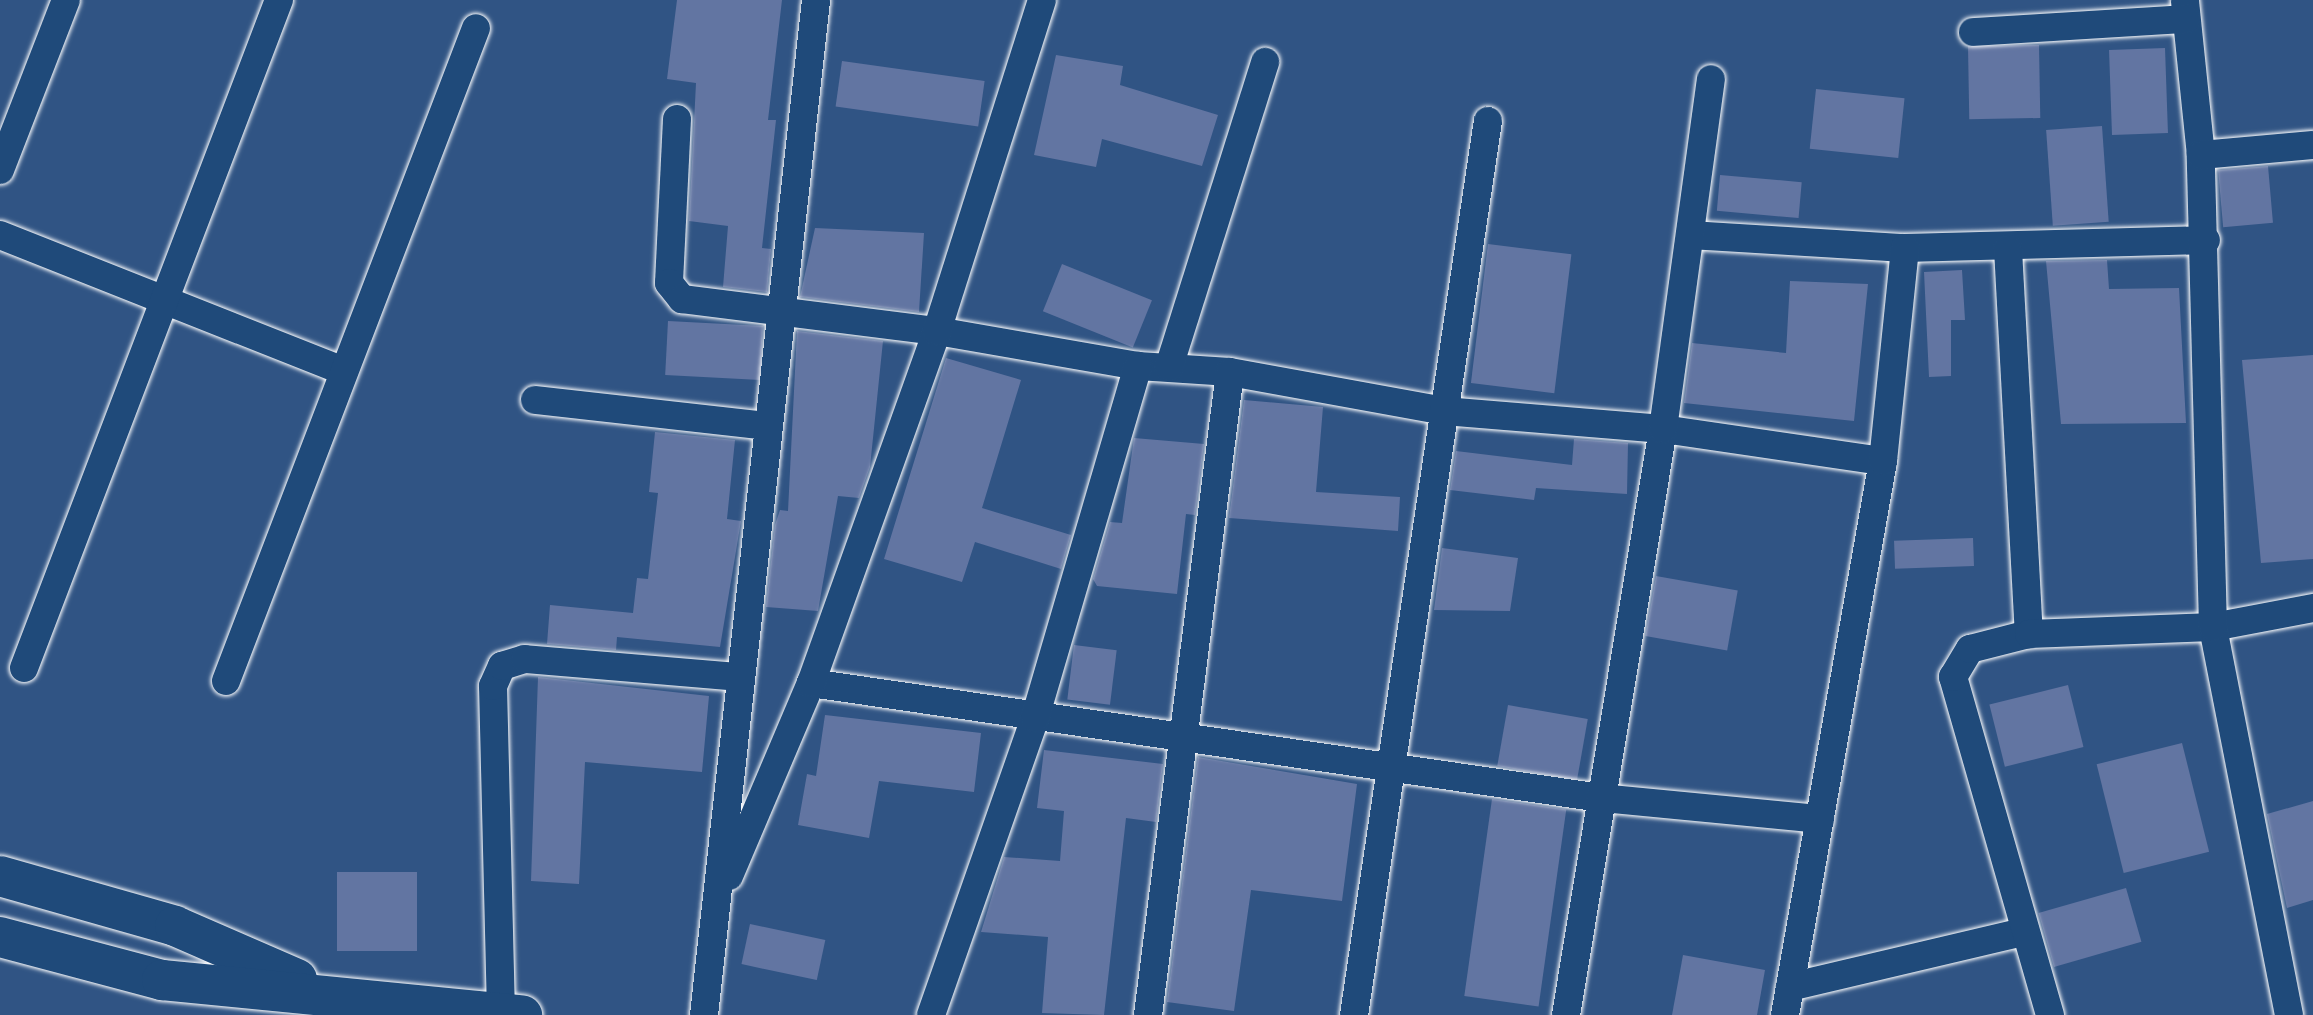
<!DOCTYPE html>
<html>
<head>
<meta charset="utf-8">
<style>
  body { margin:0 }
  #map { position:relative; width:2313px; height:1015px; overflow:hidden; background:#305484; font-family:Caveat,sans-serif }
  div>[style] { position:absolute }
  [style*='--x'] { left:calc(var(--x)*1px); top:calc(var(--y)*1px); width:calc(var(--w)*1px); rotate:calc(var(--a)*1deg) }
  .building>* { inset:0; background:#6275a2; transform-origin:0 0 }
  .roads { filter:drop-shadow(0 0 2px #fff) drop-shadow(0 0 2px #fff) }
  .street>* { height:28px; margin:-14px; padding:0 14px; transform-origin:14px; border-radius:14px; background:#1f4a7a }
  .secondary>* { height:40px; margin:-20px; padding:0 20px; transform-origin:20px; border-radius:20px; background:#1f4a7a }
  span { translate:-50% -50%; white-space:nowrap; text-align:center; line-height:1.15; -webkit-text-stroke:8px #1f4a7a; paint-order:stroke }
</style>
</head>
<body>
<div id="map">
  <div class="building">
    <div style="clip-path:polygon(677px 0,782px 0,768px 120px,776px 120px,762px 248px,771px 249px,767px 292px,723px 287px,728px 226px,689px 221px,696px 83px,667px 79px)"></div>
    <div style="left:2039px;top:45px;width:73px;height:71px;rotate:89deg"></div>
    <div style="left:2165px;top:48px;width:85px;height:56px;rotate:88deg"></div>
    <div style="clip-path:polygon(1056px 55px,1123px 66px,1120px 85px,1218px 115px,1202px 166px,1102px 139px,1096px 167px,1034px 155px)"></div>
    <div style="left:842px;top:61px;width:144px;height:46px;rotate:8deg"></div>
    <div style="left:1816px;top:89px;width:89px;height:60px;rotate:6deg"></div>
    <div style="left:2102px;top:126px;width:96px;height:56px;rotate:86deg"></div>
    <div style="left:2268px;top:166px;width:57px;height:50px;rotate:85deg"></div>
    <div style="left:1720px;top:175px;width:82px;height:36px;rotate:5deg"></div>
    <div style="clip-path:polygon(815px 228px,924px 233px,919px 312px,800px 297px)"></div>
    <div style="left:1488px;top:244px;width:84px;height:140px;rotate:7deg"></div>
    <div style="clip-path:polygon(2107px 260px,2109px 289px,2179px 288px,2186px 423px,2061px 424px,2046px 261px)"></div>
    <div style="left:1062px;top:264px;width:97px;height:51px;rotate:22deg"></div>
    <div style="clip-path:polygon(1962px 270px,1965px 320px,1951px 320px,1951px 376px,1929px 377px,1924px 272px)"></div>
    <div style="clip-path:polygon(1790px 281px,1868px 284px,1854px 421px,1684px 403px,1692px 343px,1786px 353px)"></div>
    <div style="left:668px;top:321px;width:95px;height:54px;rotate:3deg"></div>
    <div style="clip-path:polygon(797px 331px,883px 341px,870px 467px,859px 498px,838px 496px,818px 611px,766px 607px,775px 525px,780px 510px,788px 511px)"></div>
    <div style="clip-path:polygon(2313px 355px,2313px 559px,2261px 563px,2242px 360px)"></div>
    <div style="clip-path:polygon(946px 358px,1021px 380px,982px 508px,1071px 535px,1061px 569px,975px 542px,962px 582px,884px 559px)"></div>
    <div style="clip-path:polygon(1244px 400px,1323px 407px,1316px 492px,1400px 497px,1398px 531px,1229px 518px)"></div>
    <div style="clip-path:polygon(655px 432px,735px 440px,727px 519px,741px 521px,720px 647px,617px 637px,616px 650px,547px 644px,550px 605px,633px 613px,637px 578px,648px 579px,658px 493px,649px 492px)"></div>
    <div style="clip-path:polygon(1134px 438px,1204px 444px,1195px 515px,1186px 514px,1177px 594px,1097px 586px,1093px 579px,1110px 522px,1122px 523px)"></div>
    <div style="clip-path:polygon(1574px 439px,1628px 443px,1627px 494px,1536px 488px,1534px 500px,1450px 490px,1456px 451px,1572px 465px)"></div>
    <div style="left:1973px;top:538px;width:28px;height:79px;rotate:88deg"></div>
    <div style="clip-path:polygon(1442px 548px,1518px 558px,1510px 611px,1434px 610px)"></div>
    <div style="left:1656px;top:576px;width:83px;height:61px;rotate:10deg"></div>
    <div style="left:1074px;top:645px;width:43px;height:55px;rotate:7deg"></div>
    <div style="clip-path:polygon(538px 677px,709px 696px,702px 772px,585px 762px,579px 884px,531px 881px)"></div>
    <div style="left:2068px;top:685px;width:64px;height:81px;rotate:76deg"></div>
    <div style="left:1508px;top:705px;width:81px;height:62px;rotate:10deg"></div>
    <div style="clip-path:polygon(825px 715px,981px 733px,974px 792px,879px 781px,869px 838px,798px 825px,807px 774px,816px 776px)"></div>
    <div style="left:2182px;top:743px;width:112px;height:88px;rotate:76deg"></div>
    <div style="clip-path:polygon(1044px 750px,1163px 764px,1156px 822px,1126px 818px,1104px 1015px,1042px 1013px,1048px 937px,981px 932px,1004px 857px,1060px 861px,1064px 811px,1037px 808px)"></div>
    <div style="clip-path:polygon(1198px 757px,1357px 784px,1342px 901px,1251px 890px,1234px 1011px,1167px 1002px)"></div>
    <div style="left:1492px;top:799px;width:75px;height:199px;rotate:8deg"></div>
    <div style="clip-path:polygon(2313px 801px,2313px 900px,2287px 908px,2267px 814px)"></div>
    <div style="left:337px;top:872px;width:80px;height:79px"></div>
    <div style="left:2126px;top:888px;width:56px;height:91px;rotate:74deg"></div>
    <div style="left:750px;top:924px;width:77px;height:41px;rotate:12deg"></div>
    <div style="clip-path:polygon(1683px 955px,1765px 970px,1757px 1015px,1672px 1015px)"></div>
  </div>
  <div class="roads">
    <div class="street">
      <div style="--x:2185;--y:1;--w:155;--a:84.1"></div>
      <div style="--x:1973;--y:32;--w:213;--a:-3.5"></div>
      <div style="--x:677;--y:119;--w:164;--a:92.8"></div>
      <div style="--x:669;--y:283;--w:21;--a:51"></div>
      <div style="--x:682;--y:299;--w:257;--a:7.2"></div>
      <div style="--x:937;--y:331;--w:204;--a:9.9"></div>
      <div style="--x:1138;--y:366;--w:92;--a:3.7"></div>
      <div style="--x:1230;--y:372;--w:218;--a:10.3"></div>
      <div style="--x:1444;--y:411;--w:220;--a:4.7"></div>
      <div style="--x:1663;--y:429;--w:222;--a:8.3"></div>
      <div style="--x:0;--y:170;--w:182;--a:-68.8"></div>
      <div style="--x:0;--y:235;--w:369;--a:21.6"></div>
      <div style="--x:1690;--y:235;--w:215;--a:3.5"></div>
      <div style="--x:1905;--y:248;--w:301;--a:-1.5"></div>
      <div style="--x:2008;--y:249;--w:386;--a:86.9"></div>
      <div style="--x:1169;--y:367;--w:320;--a:-72.5"></div>
      <div style="--x:535;--y:400;--w:232;--a:6.4"></div>
      <div style="--x:24;--y:668;--w:715;--a:-69.11"></div>
      <div style="--x:226;--y:681;--w:699;--a:-69.05"></div>
      <div style="--x:811;--y:683;--w:798;--a:8.28"></div>
      <div style="--x:1601;--y:798;--w:220;--a:5.5"></div>
      <div style="--x:729;--y:876;--w:210;--a:-67"></div>
      <div style="--x:811;--y:683;--w:374;--a:-70.3"></div>
      <div style="--x:937;--y:331;--w:347;--a:-72.4"></div>
      <div style="--x:1790;--y:987;--w:239;--a:-13.3"></div>
      <div style="--x:501;--y:1013;--w:327;--a:-91.4"></div>
      <div style="--x:493;--y:686;--w:22;--a:-66"></div>
      <div style="--x:502;--y:666;--w:24;--a:-17"></div>
      <div style="--x:525;--y:659;--w:214;--a:4.8"></div>
      <div style="--x:704;--y:1015;--w:1021;--a:-83.7"></div>
      <div style="--x:931;--y:1015;--w:315;--a:-70.7"></div>
      <div style="--x:1035;--y:718;--w:367;--a:-73.7"></div>
      <div style="--x:1148;--y:1015;--w:648;--a:-82.73"></div>
      <div style="--x:1354;--y:1015;--w:904;--a:-81.48"></div>
      <div style="--x:1566;--y:1015;--w:594;--a:-80.6"></div>
      <div style="--x:1663;--y:429;--w:353;--a:-82.2"></div>
      <div style="--x:1785;--y:1015;--w:563;--a:-79.97"></div>
      <div style="--x:1883;--y:461;--w:214;--a:-84.1"></div>
      <div style="--x:2050;--y:1015;--w:352;--a:-106"></div>
      <div style="--x:1953;--y:677;--w:33;--a:-59"></div>
      <div style="--x:1970;--y:649;--w:61;--a:-14.3"></div>
      <div style="--x:2029;--y:634;--w:184;--a:-2.2"></div>
      <div style="--x:2213;--y:627;--w:102;--a:-10.8"></div>
      <div style="--x:2289;--y:1015;--w:395;--a:-101.1"></div>
      <div style="--x:2213;--y:627;--w:472;--a:-91.5"></div>
      <div style="--x:2201;--y:155;--w:112;--a:-5.1"></div>
    </div>
    <div class="secondary">
      <div style="--x:0;--y:876;--w:182;--a:15.9"></div>
      <div style="--x:175;--y:926;--w:133;--a:23.5"></div>
      <div style="--x:0;--y:937;--w:168;--a:14.9"></div>
      <div style="--x:162;--y:980;--w:362;--a:5.6"></div>
    </div>
  </div>
</div>
</body>
</html>
